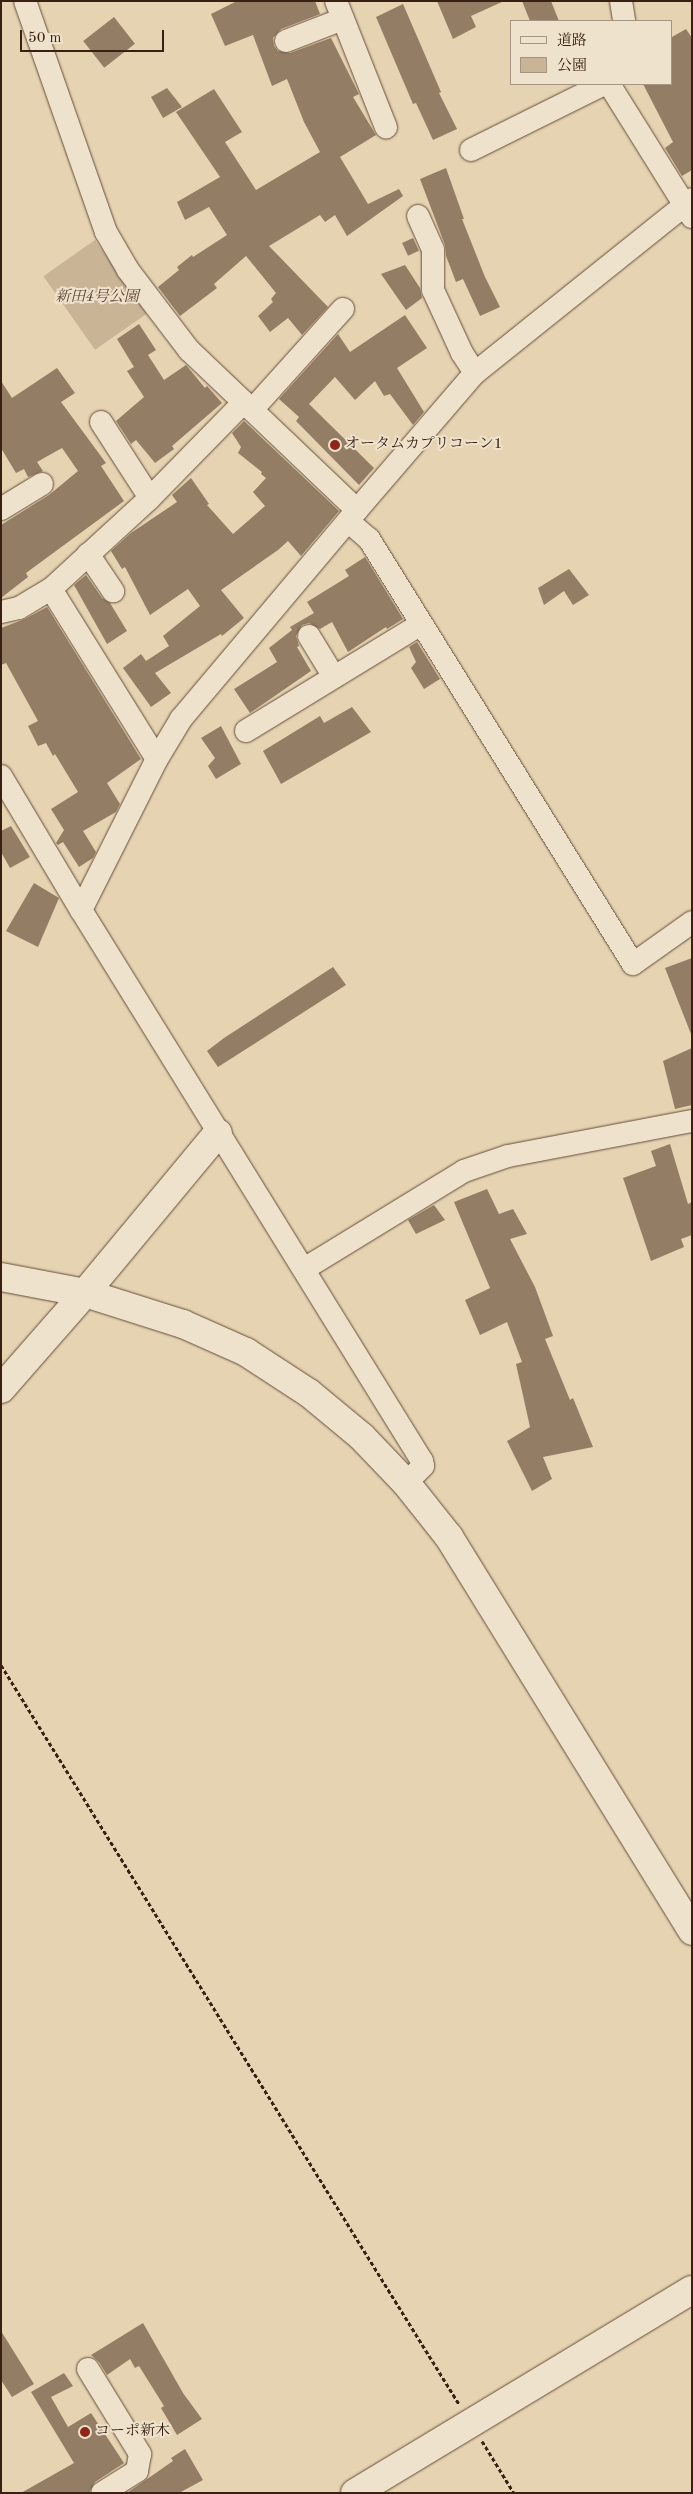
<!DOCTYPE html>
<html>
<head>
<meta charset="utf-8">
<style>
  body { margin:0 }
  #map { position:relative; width:693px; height:2494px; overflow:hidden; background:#e6d3b1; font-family:"Old Standard TT","Noto Serif JP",serif }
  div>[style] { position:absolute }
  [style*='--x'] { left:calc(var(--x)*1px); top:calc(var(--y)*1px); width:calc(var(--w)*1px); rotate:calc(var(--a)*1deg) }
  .green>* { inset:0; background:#c9b596; transform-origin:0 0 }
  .building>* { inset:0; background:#937d65; transform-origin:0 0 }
  .path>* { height:3px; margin-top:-1.5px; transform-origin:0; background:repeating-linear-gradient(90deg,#392013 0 4px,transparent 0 6.5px) }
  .roads { filter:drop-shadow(0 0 1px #644d3a) drop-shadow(0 0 1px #644d3a) }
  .minor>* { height:22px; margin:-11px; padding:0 11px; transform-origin:11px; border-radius:11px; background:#efe2cc }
  .tertiary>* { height:28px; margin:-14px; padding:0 14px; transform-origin:14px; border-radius:14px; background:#efe2cc }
  .dots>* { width:14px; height:14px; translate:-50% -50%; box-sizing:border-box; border:2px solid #efe2cc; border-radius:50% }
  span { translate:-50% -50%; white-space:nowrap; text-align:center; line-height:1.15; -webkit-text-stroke:4px #efe2cc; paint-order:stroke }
  .park-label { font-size:15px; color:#5d4534; font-style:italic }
  .poi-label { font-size:15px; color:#392013 }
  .left { translate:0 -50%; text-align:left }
  .frame { position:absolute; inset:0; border:2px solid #392013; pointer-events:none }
  .legend { position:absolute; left:510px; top:20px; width:162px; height:65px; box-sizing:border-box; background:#efe2cc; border:1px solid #a69482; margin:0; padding:6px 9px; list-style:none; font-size:15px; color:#392013 }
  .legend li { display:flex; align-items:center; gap:10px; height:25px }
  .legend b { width:25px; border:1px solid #a69482 }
  .scale { position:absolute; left:20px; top:30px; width:144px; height:22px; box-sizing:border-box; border:2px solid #392013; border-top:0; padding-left:6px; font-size:15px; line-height:18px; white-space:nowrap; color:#392013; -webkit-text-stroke:4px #efe2cc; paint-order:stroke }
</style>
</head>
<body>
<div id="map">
  <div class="green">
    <div style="left:95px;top:240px;width:90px;height:63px;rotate:55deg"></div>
  </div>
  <div class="building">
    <div style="clip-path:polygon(237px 1px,315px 1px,320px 14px,281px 29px,273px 38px,274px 46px,278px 51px,290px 53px,331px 38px,359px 94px,353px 97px,376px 135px,340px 157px,368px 204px,399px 189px,403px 196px,347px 236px,335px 215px,325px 222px,320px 215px,269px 246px,328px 307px,302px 335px,288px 318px,270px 332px,258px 316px,273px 302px,271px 299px,276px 293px,246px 256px,214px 284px,217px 288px,180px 316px,158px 287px,179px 270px,177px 267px,192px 255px,193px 257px,227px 235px,209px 207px,185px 220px,177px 202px,220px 177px,176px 112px,214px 89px,242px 132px,225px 142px,256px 190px,320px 152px,304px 122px,287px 79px,272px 86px,253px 35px,225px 46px,211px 14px)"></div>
    <div style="clip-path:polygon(437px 1px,504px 1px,471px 16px,476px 27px,453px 39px)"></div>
    <div style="clip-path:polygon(522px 1px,551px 1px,559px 21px,530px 21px)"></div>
    <div style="clip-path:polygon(403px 4px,441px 92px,439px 93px,457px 129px,433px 140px,416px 103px,413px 104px,376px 17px)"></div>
    <div style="left:114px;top:17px;width:34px;height:39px;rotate:52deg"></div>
    <div style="clip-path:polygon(686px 29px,692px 38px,692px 170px,682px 176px,665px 148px,673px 142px,643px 84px,672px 84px,672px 37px)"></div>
    <div style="clip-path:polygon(167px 88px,182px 107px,163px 118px,151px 97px)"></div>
    <div style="clip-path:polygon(446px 168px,464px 219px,462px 219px,485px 277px,500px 307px,480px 316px,463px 279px,456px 282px,446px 256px,445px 245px,420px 179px)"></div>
    <div style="left:413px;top:238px;width:14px;height:12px;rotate:65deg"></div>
    <div style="clip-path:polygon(405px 265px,420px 288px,422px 298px,406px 310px,381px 274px)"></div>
    <div style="clip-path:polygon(405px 315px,427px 348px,397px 368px,424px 412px,413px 425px,390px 394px,384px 396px,375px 381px,355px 400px,335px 377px,309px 404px,374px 468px,359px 485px,296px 421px,299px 417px,279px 399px,338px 334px,350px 352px)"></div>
    <div style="clip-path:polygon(139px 324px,156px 350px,148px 355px,164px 380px,186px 365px,205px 388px,207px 386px,222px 403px,172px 446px,174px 449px,155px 463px,136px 440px,131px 444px,116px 421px,144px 397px,127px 371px,134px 367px,117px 339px)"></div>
    <div style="clip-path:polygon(57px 368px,75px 393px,61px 402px,106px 463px,101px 466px,124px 501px,26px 573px,28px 577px,1px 598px,1px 525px,49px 495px,78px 471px,62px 448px,37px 462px,43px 471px,28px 477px,24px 469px,16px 473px,1px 448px,1px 381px,12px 398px)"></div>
    <div style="clip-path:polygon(244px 421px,339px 511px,301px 556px,288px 541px,278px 550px,221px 590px,244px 618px,222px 636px,221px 634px,155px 673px,171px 693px,151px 707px,123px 668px,141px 654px,146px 661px,169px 646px,163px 636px,200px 606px,188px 589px,150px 615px,125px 567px,122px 569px,111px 551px,131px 533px,177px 502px,172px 495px,191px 478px,209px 504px,207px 505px,233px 534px,265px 506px,253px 492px,266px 478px,261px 474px,262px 472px,238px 453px,241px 447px,232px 433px)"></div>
    <div style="clip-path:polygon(365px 557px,403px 619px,387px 629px,386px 627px,348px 652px,332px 622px,320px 629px,309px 623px,302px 625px,296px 636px,299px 646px,297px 647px,311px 671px,250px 713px,234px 689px,277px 662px,269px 648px,292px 630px,290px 627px,314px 613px,307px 602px,349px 576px,345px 570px)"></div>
    <div style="clip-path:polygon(569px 569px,589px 595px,573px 605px,564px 591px,544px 605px,538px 588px)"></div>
    <div style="clip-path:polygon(86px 575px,102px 598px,110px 603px,127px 631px,107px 644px,74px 585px)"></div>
    <div style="clip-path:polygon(47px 607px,141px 759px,107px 783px,120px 804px,116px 812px,83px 831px,96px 852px,93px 858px,79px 867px,63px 842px,58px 845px,56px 843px,64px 830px,51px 809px,78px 792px,55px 754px,53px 756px,46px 743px,38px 746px,28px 726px,38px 721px,6px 663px,1px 665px,1px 628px,25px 619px)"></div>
    <div style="clip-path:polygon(417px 642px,440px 679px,424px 689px,411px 668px,416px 662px,409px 647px)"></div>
    <div style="clip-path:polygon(352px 707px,371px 732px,281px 784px,263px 751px,320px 716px,324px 723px)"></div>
    <div style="clip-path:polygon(221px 726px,241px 764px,216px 779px,208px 766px,215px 758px,201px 738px)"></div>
    <div style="clip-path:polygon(11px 826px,30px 857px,10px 868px,1px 852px,1px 831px)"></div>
    <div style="clip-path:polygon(34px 883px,59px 898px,38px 947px,6px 931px)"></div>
    <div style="clip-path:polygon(692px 958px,692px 1034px,691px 1034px,665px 968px)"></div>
    <div style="clip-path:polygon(333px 967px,346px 985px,218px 1067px,207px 1051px,224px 1038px)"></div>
    <div style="clip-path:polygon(692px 1048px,692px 1105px,675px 1109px,663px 1061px)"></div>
    <div style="clip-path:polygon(670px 1144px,688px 1204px,692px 1202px,692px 1235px,681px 1239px,684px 1247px,651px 1261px,623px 1178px,656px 1166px,651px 1151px)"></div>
    <div style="clip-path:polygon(487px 1189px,499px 1214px,513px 1209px,527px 1234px,510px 1239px,535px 1287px,553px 1336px,545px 1339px,570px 1400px,573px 1398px,593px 1447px,543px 1457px,552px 1479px,532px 1491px,507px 1441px,530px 1427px,516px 1364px,522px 1362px,507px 1322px,480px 1335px,465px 1300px,490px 1288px,454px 1202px)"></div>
    <div style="clip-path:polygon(434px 1205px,445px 1220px,416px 1234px,408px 1220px)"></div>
    <div style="clip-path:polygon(143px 2323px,183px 2393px,202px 2419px,177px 2435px,161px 2408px,164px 2406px,139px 2366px,135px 2368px,130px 2359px,107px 2375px,99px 2362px,91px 2355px)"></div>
    <div style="clip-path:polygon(1px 2331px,34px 2384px,12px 2397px,1px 2380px)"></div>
    <div style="clip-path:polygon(64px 2373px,73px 2386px,51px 2397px,68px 2427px,91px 2413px,124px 2463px,95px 2482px,89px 2493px,21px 2493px,74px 2463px,31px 2392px)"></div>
    <div style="clip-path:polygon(185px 2449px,203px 2480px,179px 2493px,127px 2493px,173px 2461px,171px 2458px)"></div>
  </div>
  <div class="path">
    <div style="--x:1;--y:1665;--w:869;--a:58.21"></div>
    <div style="--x:482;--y:2441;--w:61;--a:58.4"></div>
  </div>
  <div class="roads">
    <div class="minor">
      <div style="--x:25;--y:1;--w:245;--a:70.7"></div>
      <div style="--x:106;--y:232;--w:44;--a:59.9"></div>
      <div style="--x:128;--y:270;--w:101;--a:52.7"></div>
      <div style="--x:189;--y:350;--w:232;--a:43.6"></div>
      <div style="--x:336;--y:1;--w:136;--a:68.4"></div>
      <div style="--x:621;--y:1;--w:20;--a:81"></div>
      <div style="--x:286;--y:41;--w:61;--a:-21.1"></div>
      <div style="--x:609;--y:84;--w:157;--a:58"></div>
      <div style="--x:471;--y:150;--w:148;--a:-26.4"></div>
      <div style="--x:418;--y:216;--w:37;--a:66"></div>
      <div style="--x:433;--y:250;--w:40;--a:90"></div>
      <div style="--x:433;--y:290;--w:69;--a:65.3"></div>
      <div style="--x:462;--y:353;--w:24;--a:57"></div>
      <div style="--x:252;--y:410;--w:136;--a:-48"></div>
      <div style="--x:101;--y:422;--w:90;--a:57.2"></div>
      <div style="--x:1;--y:509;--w:48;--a:-31.4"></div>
      <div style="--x:348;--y:521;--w:28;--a:41"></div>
      <div style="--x:369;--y:539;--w:500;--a:58.15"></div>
      <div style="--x:633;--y:964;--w:72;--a:-35.4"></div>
      <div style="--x:88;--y:554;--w:45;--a:56"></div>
      <div style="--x:51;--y:589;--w:200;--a:58.1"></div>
      <div style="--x:1;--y:612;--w:18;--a:-13"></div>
      <div style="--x:19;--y:608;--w:37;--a:-31"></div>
      <div style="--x:51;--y:589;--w:134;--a:-42.6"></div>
      <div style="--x:150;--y:498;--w:134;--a:-45.6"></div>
      <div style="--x:309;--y:636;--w:48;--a:58.6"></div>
      <div style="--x:246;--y:731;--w:205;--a:-31.4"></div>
      <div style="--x:1;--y:776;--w:156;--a:59.2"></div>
      <div style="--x:81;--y:910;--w:648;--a:58.25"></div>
      <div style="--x:422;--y:1461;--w:5;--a:79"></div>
      <div style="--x:423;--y:1466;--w:24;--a:135"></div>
      <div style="--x:81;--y:910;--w:169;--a:-63.3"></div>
      <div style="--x:157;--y:759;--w:47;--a:-59"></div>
      <div style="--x:181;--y:719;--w:273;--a:-49.9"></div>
      <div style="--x:357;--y:510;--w:181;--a:-49.3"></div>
      <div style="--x:475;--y:373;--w:278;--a:-38.7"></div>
      <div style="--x:304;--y:1269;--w:188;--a:-31.5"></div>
      <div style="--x:464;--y:1171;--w:46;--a:-18.8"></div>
      <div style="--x:508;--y:1156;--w:187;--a:-10.8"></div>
      <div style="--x:88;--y:2369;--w:100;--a:58.5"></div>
      <div style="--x:140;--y:2454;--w:17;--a:100"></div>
      <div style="--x:137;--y:2471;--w:41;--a:147.8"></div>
    </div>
    <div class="tertiary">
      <div style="--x:1;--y:1277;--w:86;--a:10.8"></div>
      <div style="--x:85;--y:1293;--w:103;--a:17.6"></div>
      <div style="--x:183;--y:1324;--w:69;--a:24"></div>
      <div style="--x:246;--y:1352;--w:75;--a:33.1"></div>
      <div style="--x:309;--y:1393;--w:69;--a:39.7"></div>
      <div style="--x:362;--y:1437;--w:64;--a:46.3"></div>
      <div style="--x:406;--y:1483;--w:69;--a:51.5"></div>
      <div style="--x:449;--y:1537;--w:463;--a:58.3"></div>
      <div style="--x:1;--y:1389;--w:128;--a:-48.8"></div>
      <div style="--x:85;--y:1293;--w:208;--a:-50.3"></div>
      <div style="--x:355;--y:2493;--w:393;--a:-31.1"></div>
    </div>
  </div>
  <div class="dots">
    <div style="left:335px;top:445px;background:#8f2418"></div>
    <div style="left:85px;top:2432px;background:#8f2418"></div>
  </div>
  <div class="park-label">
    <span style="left:97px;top:298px">新田4号公園</span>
  </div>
  <div class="poi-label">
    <span class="left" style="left:345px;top:445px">オータムカプリコーン1</span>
    <span class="left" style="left:95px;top:2432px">コーポ新木</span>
  </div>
  <div class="frame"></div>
  <ul class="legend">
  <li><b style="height:6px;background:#efe2cc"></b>道路</li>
  <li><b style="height:14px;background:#c9b596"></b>公園</li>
  </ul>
  <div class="scale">50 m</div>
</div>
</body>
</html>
